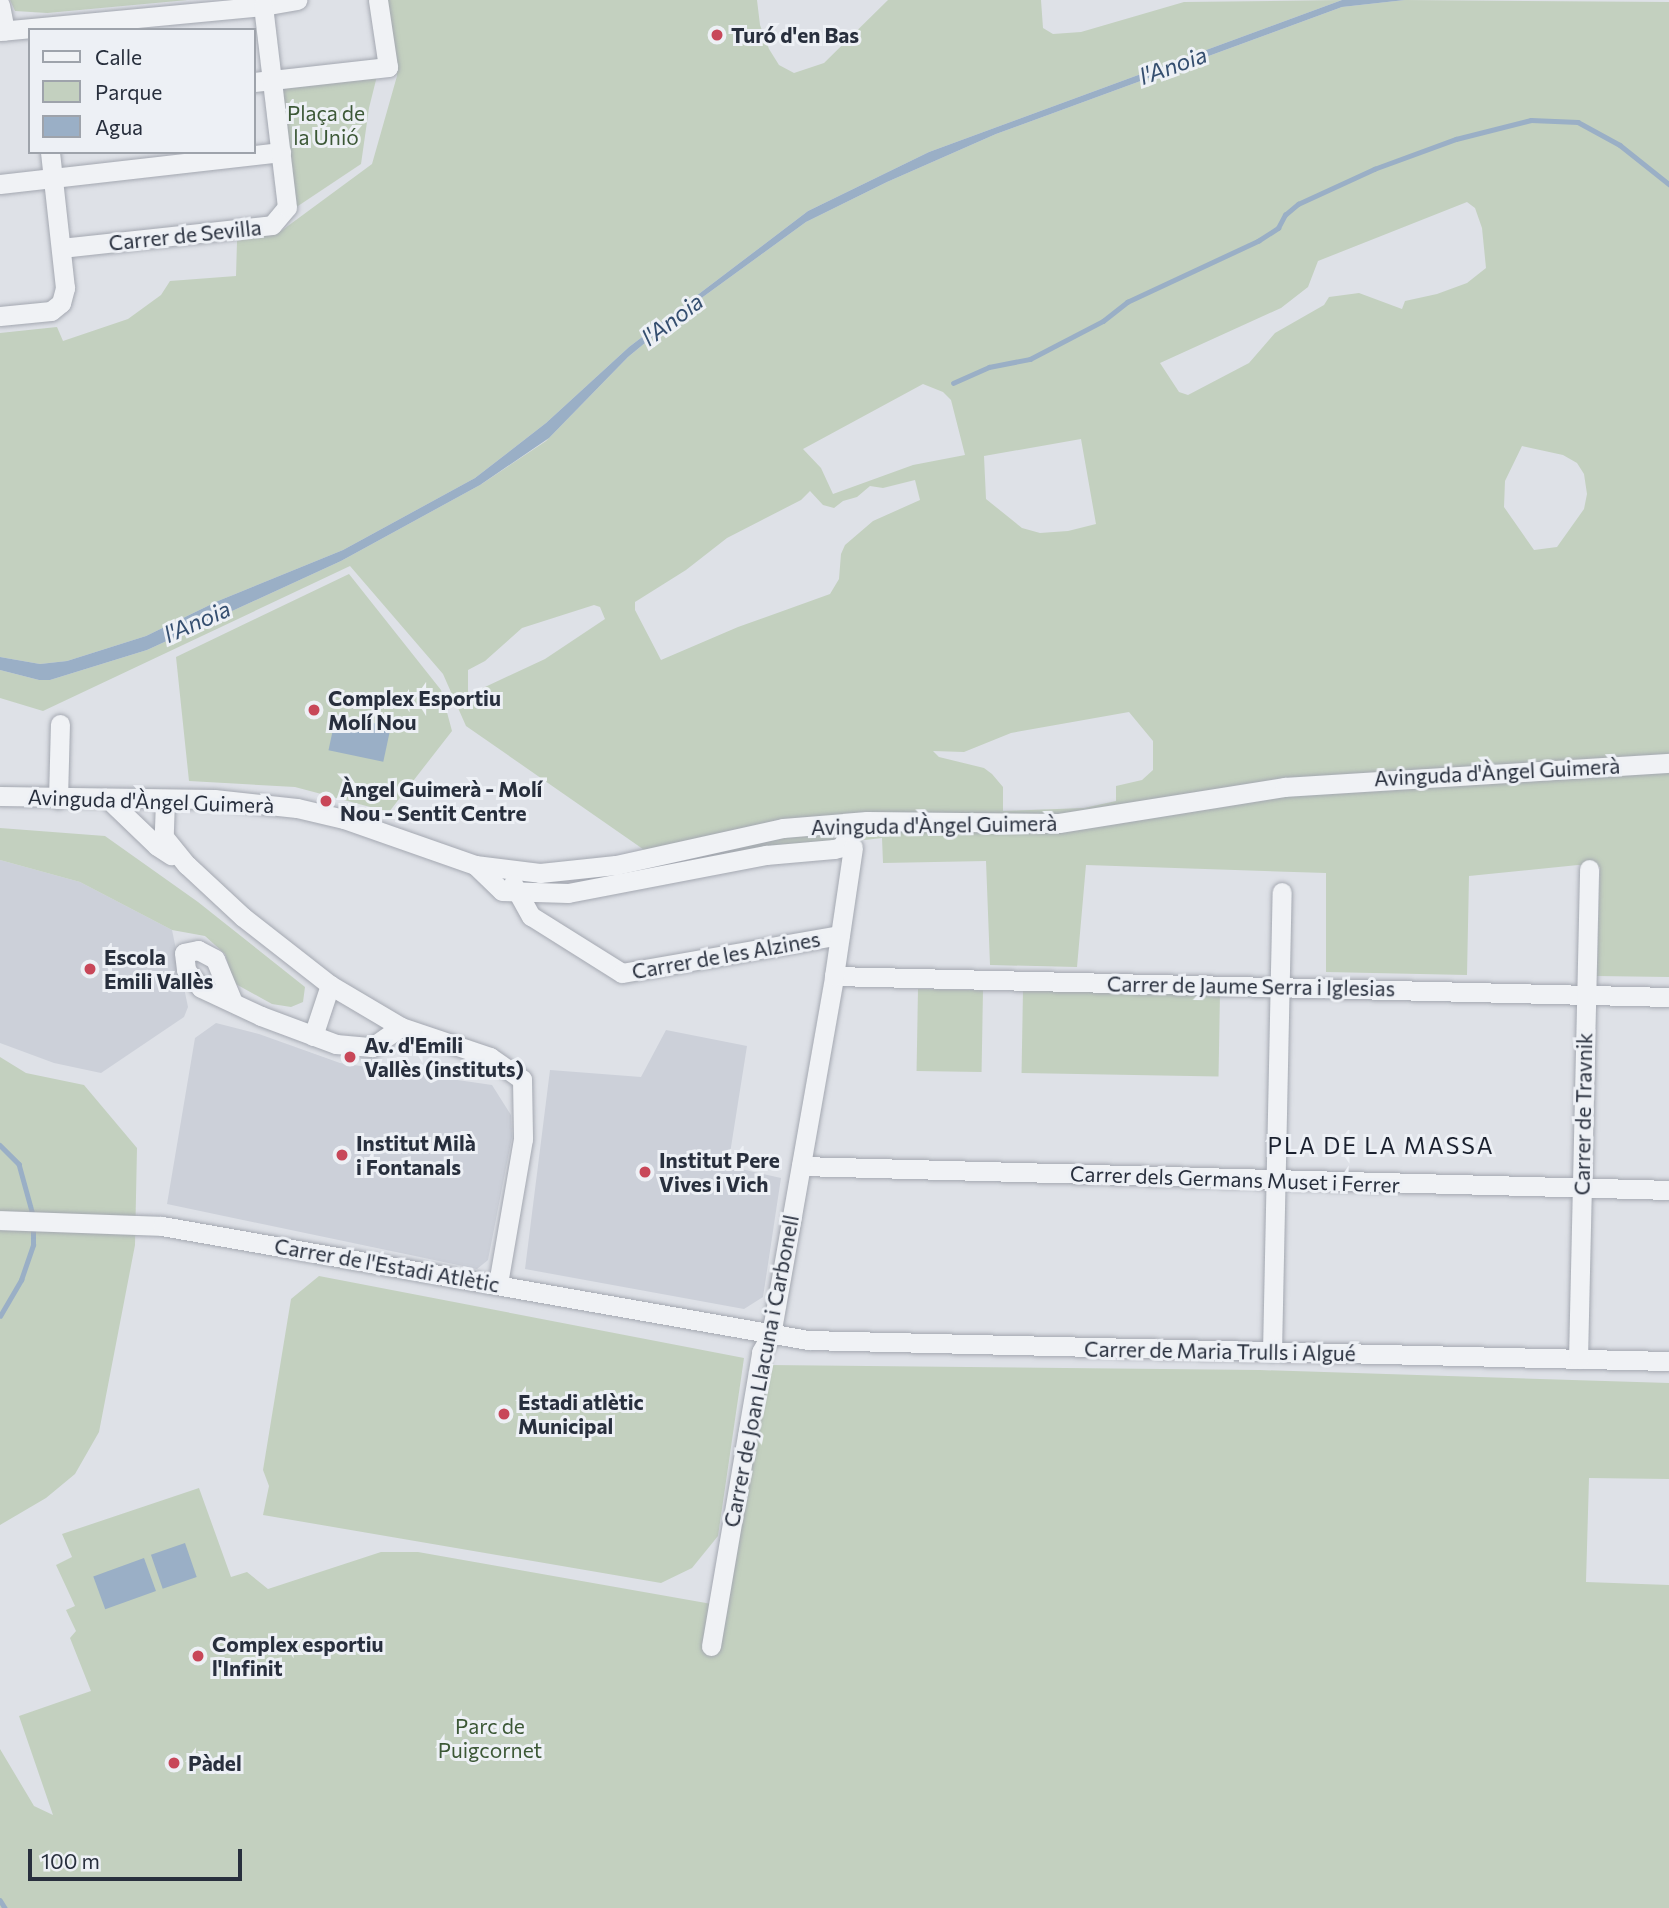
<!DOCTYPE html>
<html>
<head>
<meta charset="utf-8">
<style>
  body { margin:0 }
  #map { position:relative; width:1669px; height:1908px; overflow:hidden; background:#dee1e7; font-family:Commissioner,sans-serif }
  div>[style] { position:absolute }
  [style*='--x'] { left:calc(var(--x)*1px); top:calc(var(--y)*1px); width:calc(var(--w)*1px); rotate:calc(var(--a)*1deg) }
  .built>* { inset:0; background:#ccd0d9 }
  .green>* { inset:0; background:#c3d0bf; transform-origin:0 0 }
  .water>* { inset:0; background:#9aafc6; transform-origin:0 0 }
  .stream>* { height:4.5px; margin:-2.25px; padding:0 2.25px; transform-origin:2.25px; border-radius:2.25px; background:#9aafc6 }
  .roads { filter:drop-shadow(0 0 2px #a4a8b1) drop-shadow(0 0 2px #a4a8b1) }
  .minor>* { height:19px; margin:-9.5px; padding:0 9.5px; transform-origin:9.5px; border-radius:9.5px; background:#f0f2f5 }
  .dots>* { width:19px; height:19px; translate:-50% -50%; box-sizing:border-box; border:4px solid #edf0f5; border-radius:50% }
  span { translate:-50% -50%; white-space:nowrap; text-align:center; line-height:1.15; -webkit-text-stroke:6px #edf0f5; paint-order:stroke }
  .poi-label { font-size:21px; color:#282f3d; font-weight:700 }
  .left { translate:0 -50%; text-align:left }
  .park-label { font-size:21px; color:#3c5836 }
  .street-label { font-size:21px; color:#282f3d }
  .water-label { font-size:23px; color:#344e6f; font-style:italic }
  .neighbourhood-label { font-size:23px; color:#1a202e; letter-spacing:2px }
  .legend { position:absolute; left:28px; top:28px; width:228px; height:126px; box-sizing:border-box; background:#edf0f5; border:2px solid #9ea3ab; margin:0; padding:9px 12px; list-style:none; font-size:21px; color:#282f3d }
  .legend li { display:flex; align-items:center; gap:14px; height:35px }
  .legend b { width:35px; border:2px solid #9ea3ab }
  .scale { position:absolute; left:28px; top:1849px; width:214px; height:32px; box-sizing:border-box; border:4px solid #282f3d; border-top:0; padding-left:9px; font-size:21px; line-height:24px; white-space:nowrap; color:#282f3d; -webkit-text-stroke:5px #edf0f5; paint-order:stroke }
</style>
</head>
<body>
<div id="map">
  <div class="built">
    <div style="clip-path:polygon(0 860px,80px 882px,172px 930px,188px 1007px,184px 1017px,101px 1073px,54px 1063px,0 1043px)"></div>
    <div style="clip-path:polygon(216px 1023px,259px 1034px,340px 1063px,492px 1085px,511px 1115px,512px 1137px,488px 1260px,477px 1269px,167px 1204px,195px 1038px)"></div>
    <div style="clip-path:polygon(666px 1030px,747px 1046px,728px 1166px,781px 1178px,763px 1297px,744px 1309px,525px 1269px,550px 1070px,641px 1077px)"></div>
  </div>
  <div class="green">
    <div style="clip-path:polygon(10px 0,188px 0,47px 13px,15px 11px)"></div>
    <div style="clip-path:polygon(386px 0,757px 0,760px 25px,769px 49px,779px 65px,794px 73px,824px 63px,888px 0,1041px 0,1043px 28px,1053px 34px,1081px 32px,1184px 2px,1342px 0,929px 152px,808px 211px,629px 347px,546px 423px,475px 478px,343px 550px,218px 601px,146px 636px,67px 661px,40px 664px,0 657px,0 333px,57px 327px,63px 341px,128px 319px,161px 295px,170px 281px,236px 276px,237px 241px,277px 234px,372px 164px,397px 76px)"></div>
    <div style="clip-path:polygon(evenodd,1405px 0,1669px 2px,1669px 977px,1597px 976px,1600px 867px,1578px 865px,1469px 876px,1467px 975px,1326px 972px,1326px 873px,1086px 865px,1077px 967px,990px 965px,986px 861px,883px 863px,882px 838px,663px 863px,466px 726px,443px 674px,350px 566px,43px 711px,0 698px,0 670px,39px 680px,50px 680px,147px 650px,341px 561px,480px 485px,546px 441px,628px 357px,685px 310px,806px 222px,887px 182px,996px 134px,1342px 7px,1405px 0,1467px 202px,1475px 208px,1482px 228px,1486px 268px,1467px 283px,1437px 294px,1405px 301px,1402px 309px,1359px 293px,1329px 297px,1324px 305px,1275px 333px,1249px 363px,1188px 395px,1179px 392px,1160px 363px,1281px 308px,1308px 287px,1318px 261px,1467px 202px,1405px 0,923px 384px,943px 392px,951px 400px,965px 455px,913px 465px,833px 494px,821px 468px,803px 449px,923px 384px,1405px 0,1081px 439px,1096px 524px,1068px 531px,1040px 533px,1022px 528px,986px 499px,984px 456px,1081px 439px,1405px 0,1522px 446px,1563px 455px,1577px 463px,1584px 474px,1587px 494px,1584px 509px,1557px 547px,1534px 550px,1504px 507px,1505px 481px,1522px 446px,1405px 0,915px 480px,920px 500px,873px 521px,845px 545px,841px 554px,839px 579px,830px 594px,738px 627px,661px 660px,635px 610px,635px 602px,686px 570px,727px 538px,801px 500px,810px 491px,823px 505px,834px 508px,843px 501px,857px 497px,870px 486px,883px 488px,915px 480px,1405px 0,594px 605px,600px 607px,605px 619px,545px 659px,468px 695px,468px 670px,485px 661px,522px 628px,594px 605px,1405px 0,1129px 712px,1153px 741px,1153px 770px,1142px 780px,1116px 786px,1116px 801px,1084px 808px,1003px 811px,1003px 787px,992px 774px,984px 768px,939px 757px,933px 751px,964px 752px,1011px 733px,1129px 712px)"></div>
    <div style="clip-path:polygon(377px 76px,369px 108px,361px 164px,292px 210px,281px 89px)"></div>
    <div style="clip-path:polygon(349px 574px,441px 690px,452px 731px,389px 812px,295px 787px,189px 781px,176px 657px)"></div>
    <div style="clip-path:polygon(0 828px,105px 836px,198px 902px,305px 987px,303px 1002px,291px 1007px,272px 1004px,234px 983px,225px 954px,205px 936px,172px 930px,80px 882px,0 860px)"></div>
    <div style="left:918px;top:989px;width:65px;height:82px;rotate:1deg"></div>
    <div style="left:1023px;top:990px;width:197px;height:83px;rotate:1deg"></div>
    <div style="clip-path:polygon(0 1057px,26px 1073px,84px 1085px,137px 1148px,135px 1245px,99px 1432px,75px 1474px,46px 1498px,0 1525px)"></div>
    <div style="clip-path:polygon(319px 1276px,744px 1358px,718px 1536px,692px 1568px,661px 1583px,263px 1515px,269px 1486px,263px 1470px,291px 1299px)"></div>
    <div style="clip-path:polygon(768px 1365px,1260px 1370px,1669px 1383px,1669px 1479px,1589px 1478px,1586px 1582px,1669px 1585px,1669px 1908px,0 1908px,0 1749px,34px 1806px,53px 1815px,19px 1716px,91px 1691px,70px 1638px,76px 1631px,66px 1610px,75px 1606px,56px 1565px,72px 1557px,62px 1534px,199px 1488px,231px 1577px,247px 1572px,268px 1589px,381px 1552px,418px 1552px,723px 1606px)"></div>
  </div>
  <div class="water">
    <div style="clip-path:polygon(1342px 0,1405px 0,1342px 7px,996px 134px,887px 182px,806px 222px,685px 310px,628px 357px,549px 438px,480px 485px,341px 561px,147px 650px,50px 680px,39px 680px,0 670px,0 657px,40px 664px,67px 661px,146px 636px,218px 601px,343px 550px,475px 478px,546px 423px,629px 347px,808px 211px,929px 152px)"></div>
    <div style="left:336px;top:715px;width:56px;height:36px;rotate:12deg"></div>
    <div style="left:185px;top:1543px;width:36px;height:36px;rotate:71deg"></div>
    <div style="left:144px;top:1558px;width:35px;height:54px;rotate:70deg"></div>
  </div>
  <div class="stream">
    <div style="--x:953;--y:383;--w:39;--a:-24"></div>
    <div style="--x:989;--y:367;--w:42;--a:-11"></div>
    <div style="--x:1030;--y:359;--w:82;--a:-27.5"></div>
    <div style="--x:1103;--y:321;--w:31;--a:-38"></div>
    <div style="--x:1127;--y:302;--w:145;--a:-25"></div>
    <div style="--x:1258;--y:241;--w:24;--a:-33"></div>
    <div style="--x:1278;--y:228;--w:15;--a:-62"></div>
    <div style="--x:1285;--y:215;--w:17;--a:-40"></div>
    <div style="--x:1298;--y:204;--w:84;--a:-24.7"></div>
    <div style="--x:1374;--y:169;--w:87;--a:-20.1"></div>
    <div style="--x:1456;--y:139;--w:77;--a:-14.2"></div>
    <div style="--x:1531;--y:120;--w:47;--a:2.4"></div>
    <div style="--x:1578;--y:122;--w:48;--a:28.7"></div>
    <div style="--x:1620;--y:145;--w:63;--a:38.5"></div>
    <div style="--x:0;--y:1145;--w:27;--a:45"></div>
    <div style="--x:19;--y:1164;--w:53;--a:74.6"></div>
    <div style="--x:0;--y:1316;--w:42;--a:-59.7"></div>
    <div style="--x:21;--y:1280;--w:37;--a:-71"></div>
    <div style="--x:33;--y:1245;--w:18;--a:-90"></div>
    <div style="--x:0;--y:1900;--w:9;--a:58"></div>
  </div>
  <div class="roads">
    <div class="minor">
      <div style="--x:0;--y:5;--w:26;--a:79"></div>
      <div style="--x:0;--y:31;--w:264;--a:-5.4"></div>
      <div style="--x:263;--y:6;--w:35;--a:-10"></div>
      <div style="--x:254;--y:82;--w:135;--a:-6.4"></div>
      <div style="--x:388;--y:67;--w:68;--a:-98.5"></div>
      <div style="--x:0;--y:184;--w:283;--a:-6.5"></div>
      <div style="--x:61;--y:248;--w:212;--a:-6.2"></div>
      <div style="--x:272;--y:225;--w:23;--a:-50"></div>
      <div style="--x:287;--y:207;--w:202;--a:-96.8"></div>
      <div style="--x:0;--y:316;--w:51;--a:-5.6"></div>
      <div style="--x:51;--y:311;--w:13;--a:-39"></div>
      <div style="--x:61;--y:303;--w:16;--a:-75"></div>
      <div style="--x:65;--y:288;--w:137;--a:-96.3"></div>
      <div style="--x:0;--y:796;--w:214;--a:0.8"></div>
      <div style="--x:214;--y:799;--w:83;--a:6.2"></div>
      <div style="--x:297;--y:808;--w:48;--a:13.2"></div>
      <div style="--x:344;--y:819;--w:139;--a:19.3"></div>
      <div style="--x:475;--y:865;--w:65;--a:7"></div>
      <div style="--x:540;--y:873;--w:76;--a:-6"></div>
      <div style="--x:616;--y:865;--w:171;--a:-12.5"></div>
      <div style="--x:783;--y:828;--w:84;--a:-4.8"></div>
      <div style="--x:867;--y:821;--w:192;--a:0.6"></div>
      <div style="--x:1059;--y:823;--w:229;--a:-9.1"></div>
      <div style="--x:1285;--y:787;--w:385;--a:-3.6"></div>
      <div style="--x:58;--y:799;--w:75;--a:-88.5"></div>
      <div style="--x:109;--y:800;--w:66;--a:43.8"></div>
      <div style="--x:157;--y:846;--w:17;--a:33"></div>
      <div style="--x:165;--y:800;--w:37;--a:92"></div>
      <div style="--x:164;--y:837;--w:36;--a:51"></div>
      <div style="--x:187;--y:865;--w:76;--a:42.9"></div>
      <div style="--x:243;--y:917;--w:110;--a:38"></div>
      <div style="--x:330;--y:985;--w:82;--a:30.6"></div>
      <div style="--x:401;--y:1027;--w:94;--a:18.6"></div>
      <div style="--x:490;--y:1057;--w:39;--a:35"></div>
      <div style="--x:522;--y:1079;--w:60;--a:89"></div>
      <div style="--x:523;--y:1139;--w:147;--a:99.8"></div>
      <div style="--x:475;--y:865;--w:37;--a:44"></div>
      <div style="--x:502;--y:891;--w:66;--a:1.7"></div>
      <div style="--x:568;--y:893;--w:202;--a:-10.9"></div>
      <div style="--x:766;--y:855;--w:68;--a:-5"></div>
      <div style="--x:834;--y:849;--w:8;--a:-14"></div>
      <div style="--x:842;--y:847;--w:5;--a:-68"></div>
      <div style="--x:513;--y:884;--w:37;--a:61"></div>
      <div style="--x:531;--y:916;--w:107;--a:32.1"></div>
      <div style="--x:622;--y:973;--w:221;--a:-9.9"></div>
      <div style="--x:834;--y:976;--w:835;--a:1.44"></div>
      <div style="--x:232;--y:1000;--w:44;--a:-112.5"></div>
      <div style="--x:215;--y:959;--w:19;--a:-152"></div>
      <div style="--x:198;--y:950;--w:14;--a:168"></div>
      <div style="--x:184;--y:953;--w:17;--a:83"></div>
      <div style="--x:186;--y:970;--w:23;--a:50"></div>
      <div style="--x:201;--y:988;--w:66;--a:25"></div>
      <div style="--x:261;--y:1016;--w:80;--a:20.5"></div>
      <div style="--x:336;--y:1044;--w:36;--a:5"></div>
      <div style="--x:372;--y:1047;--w:35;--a:-35"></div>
      <div style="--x:313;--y:1036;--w:54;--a:-71.6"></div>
      <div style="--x:801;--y:1166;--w:868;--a:1.58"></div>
      <div style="--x:0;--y:1220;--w:162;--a:2.1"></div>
      <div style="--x:162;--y:1226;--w:656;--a:10.01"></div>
      <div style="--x:808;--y:1340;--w:861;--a:1.4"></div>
      <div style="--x:1272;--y:1352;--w:460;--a:-88.8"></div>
      <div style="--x:1578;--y:1359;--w:490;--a:-88.7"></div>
      <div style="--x:711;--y:1646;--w:298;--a:-80.3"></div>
      <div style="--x:761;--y:1352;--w:20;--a:-60"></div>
      <div style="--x:771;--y:1335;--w:364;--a:-80"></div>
      <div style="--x:834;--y:976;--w:130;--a:-81.6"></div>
    </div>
  </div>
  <div class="dots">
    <div style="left:717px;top:35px;background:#c84759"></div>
    <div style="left:314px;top:710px;background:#c84759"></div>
    <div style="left:326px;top:801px;background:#c84759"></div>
    <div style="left:90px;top:969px;background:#c84759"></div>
    <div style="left:350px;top:1057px;background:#c84759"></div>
    <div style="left:342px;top:1155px;background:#c84759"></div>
    <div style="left:645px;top:1172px;background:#c84759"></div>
    <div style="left:504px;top:1414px;background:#c84759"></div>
    <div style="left:198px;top:1656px;background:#c84759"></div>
    <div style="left:174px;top:1763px;background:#c84759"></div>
  </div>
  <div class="poi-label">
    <span class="left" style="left:731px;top:35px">Turó d'en Bas</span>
    <span class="left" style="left:328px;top:710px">Complex Esportiu<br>Molí Nou</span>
    <span class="left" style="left:340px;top:801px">Àngel Guimerà - Molí<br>Nou - Sentit Centre</span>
    <span class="left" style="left:104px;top:969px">Escola<br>Emili Vallès</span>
    <span class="left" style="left:364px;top:1057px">Av. d'Emili<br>Vallès (instituts)</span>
    <span class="left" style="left:356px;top:1155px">Institut Milà<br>i Fontanals</span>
    <span class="left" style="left:659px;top:1172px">Institut Pere<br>Vives i Vich</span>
    <span class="left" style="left:518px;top:1414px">Estadi atlètic<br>Municipal</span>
    <span class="left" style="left:212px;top:1656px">Complex esportiu<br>l'Infinit</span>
    <span class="left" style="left:188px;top:1763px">Pàdel</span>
  </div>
  <div class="park-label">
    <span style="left:326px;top:125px">Plaça de<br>la Unió</span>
    <span style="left:490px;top:1738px">Parc de<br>Puigcornet</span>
  </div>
  <div class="street-label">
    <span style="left:185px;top:235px;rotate:-6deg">Carrer de Sevilla</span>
    <span style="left:1497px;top:772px;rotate:-3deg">Avinguda d'Àngel Guimerà</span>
    <span style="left:151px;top:801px;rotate:2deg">Avinguda d'Àngel Guimerà</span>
    <span style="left:934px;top:825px;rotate:-1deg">Avinguda d'Àngel Guimerà</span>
    <span style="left:726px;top:955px;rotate:-10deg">Carrer de les Alzines</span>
    <span style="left:1251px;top:986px;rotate:1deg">Carrer de Jaume Serra i Iglesias</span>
    <span style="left:1583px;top:1114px;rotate:-89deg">Carrer de Travnik</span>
    <span style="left:1235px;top:1179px;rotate:2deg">Carrer dels Germans Muset i Ferrer</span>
    <span style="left:387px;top:1265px;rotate:10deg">Carrer de l'Estadi Atlètic</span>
    <span style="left:1220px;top:1351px;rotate:1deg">Carrer de Maria Trulls i Algué</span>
    <span style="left:761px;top:1371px;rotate:-79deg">Carrer de Joan Llacuna i Carbonell</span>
  </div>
  <div class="water-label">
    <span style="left:1173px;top:65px;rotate:-20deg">l'Anoia</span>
    <span style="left:672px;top:319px;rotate:-37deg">l'Anoia</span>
    <span style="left:197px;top:621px;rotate:-24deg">l'Anoia</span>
  </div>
  <div class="neighbourhood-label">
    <span style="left:1381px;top:1145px">PLA DE LA MASSA</span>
  </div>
  <ul class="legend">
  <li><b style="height:9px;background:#f0f2f5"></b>Calle</li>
  <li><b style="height:19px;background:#c3d0bf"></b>Parque</li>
  <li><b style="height:19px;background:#9aafc6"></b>Agua</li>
  </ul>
  <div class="scale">100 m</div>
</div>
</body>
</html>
